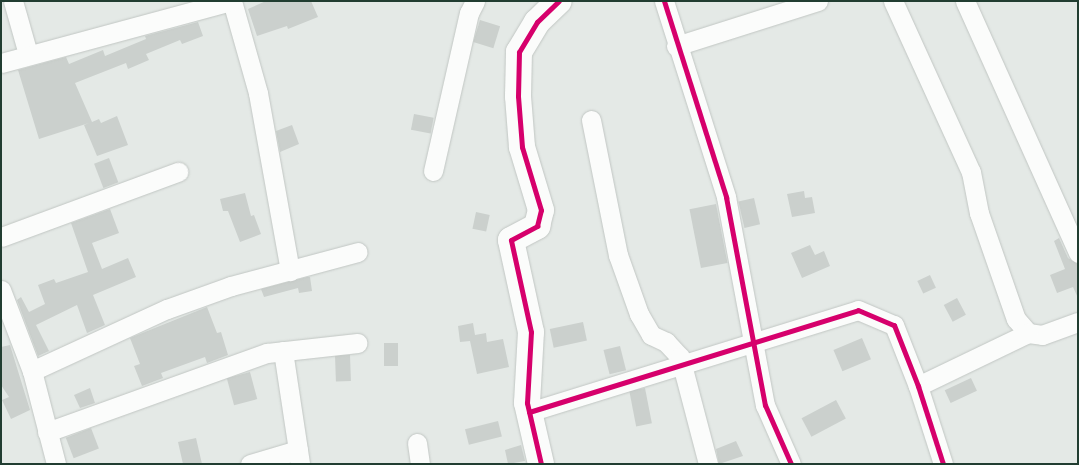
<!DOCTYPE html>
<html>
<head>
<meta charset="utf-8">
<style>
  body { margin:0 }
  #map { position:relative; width:1079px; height:465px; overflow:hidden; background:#e4e9e6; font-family:Manrope,sans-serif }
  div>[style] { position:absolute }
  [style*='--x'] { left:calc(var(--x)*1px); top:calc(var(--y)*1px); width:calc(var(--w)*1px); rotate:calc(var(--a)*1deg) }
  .building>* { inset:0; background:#cbd0cd; transform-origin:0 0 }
  .roads { filter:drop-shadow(0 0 1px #c1c6c3) drop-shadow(0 0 1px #c1c6c3) }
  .street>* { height:19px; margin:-9.5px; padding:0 9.5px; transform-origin:9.5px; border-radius:9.5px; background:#fbfcfb }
  .secondary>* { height:26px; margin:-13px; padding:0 13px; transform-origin:13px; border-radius:13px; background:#fbfcfb }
  .cycleway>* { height:5px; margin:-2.5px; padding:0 2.5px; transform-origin:2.5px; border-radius:2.5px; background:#d6006c }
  span { translate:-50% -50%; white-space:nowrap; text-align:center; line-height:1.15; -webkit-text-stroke:4px #f1f8f4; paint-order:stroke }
  .frame { position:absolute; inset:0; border:2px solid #213d31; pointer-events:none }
</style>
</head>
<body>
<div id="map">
  <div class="building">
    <div style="clip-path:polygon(266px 1px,311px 1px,318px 17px,288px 29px,287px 26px,257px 36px,248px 9px)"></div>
    <div style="left:480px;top:20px;width:21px;height:23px;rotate:17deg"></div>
    <div style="clip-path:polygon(198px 22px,203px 36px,182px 44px,180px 40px,146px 54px,149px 60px,128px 69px,126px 63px,75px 83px,92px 122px,99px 119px,101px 123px,117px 116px,128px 145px,97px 156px,84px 125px,89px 123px,39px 139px,18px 70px,66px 57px,69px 64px,103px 50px,105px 56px,146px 39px,145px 36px)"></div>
    <div style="left:414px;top:114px;width:20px;height:16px;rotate:11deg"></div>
    <div style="clip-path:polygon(292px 125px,299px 144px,280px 152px,276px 131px)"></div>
    <div style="left:109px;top:158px;width:26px;height:16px;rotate:69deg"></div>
    <div style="clip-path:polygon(804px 191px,805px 198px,812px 197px,815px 213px,792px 217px,787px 194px)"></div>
    <div style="clip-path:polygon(245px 193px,251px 216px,254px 215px,261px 234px,240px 242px,228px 211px,223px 211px,220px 199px)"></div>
    <div style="left:754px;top:198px;width:27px;height:16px;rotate:77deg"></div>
    <div style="left:716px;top:204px;width:60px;height:27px;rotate:79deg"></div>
    <div style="clip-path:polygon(110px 209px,119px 233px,92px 243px,102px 269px,128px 258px,136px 277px,93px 295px,105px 325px,87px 333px,77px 305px,36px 325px,49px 351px,38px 356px,17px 300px,21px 297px,29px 312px,45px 304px,38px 285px,54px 279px,56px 283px,88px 272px,71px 223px)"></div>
    <div style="left:476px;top:212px;width:14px;height:17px;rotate:12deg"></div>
    <div style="clip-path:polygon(1059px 238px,1068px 258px,1078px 264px,1078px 298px,1073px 287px,1057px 293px,1050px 275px,1065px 269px,1054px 241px)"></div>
    <div style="clip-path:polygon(810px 245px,815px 255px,824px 251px,830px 266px,802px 278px,791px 253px)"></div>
    <div style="left:930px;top:275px;width:14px;height:14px;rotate:65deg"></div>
    <div style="clip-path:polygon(307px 277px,310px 277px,312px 291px,299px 293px,298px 288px,264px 297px,261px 289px)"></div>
    <div style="left:957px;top:298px;width:19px;height:15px;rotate:62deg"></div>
    <div style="clip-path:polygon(207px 307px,217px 333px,221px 332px,228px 355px,207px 363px,205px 357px,161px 373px,163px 378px,142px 386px,134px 366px,140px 364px,130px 338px)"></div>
    <div style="left:583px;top:322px;width:19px;height:34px;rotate:78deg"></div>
    <div style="clip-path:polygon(473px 323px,475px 335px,486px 333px,487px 342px,503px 339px,509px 367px,477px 374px,470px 341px,460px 342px,458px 326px)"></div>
    <div style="left:862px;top:338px;width:23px;height:31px;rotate:67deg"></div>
    <div style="left:384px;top:343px;width:14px;height:23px"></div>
    <div style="clip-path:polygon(10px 345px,30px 410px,11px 419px,2px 400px,9px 397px,1px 385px,1px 347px)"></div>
    <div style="left:620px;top:346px;width:25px;height:17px;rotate:76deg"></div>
    <div style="left:350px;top:355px;width:26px;height:15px;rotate:88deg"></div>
    <div style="left:250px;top:372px;width:28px;height:24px;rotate:75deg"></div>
    <div style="left:971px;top:378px;width:14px;height:29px;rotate:65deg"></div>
    <div style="clip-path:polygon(90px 388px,95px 403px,80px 408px,74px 395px)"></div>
    <div style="left:645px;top:388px;width:36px;height:16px;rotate:79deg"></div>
    <div style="left:836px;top:400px;width:21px;height:39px;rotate:62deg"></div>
    <div style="left:498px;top:421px;width:16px;height:34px;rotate:76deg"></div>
    <div style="left:91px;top:428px;width:22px;height:27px;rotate:69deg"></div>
    <div style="clip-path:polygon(196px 438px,202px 464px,183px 464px,178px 442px)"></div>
    <div style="clip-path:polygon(736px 441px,743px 456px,719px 464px,716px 449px)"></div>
    <div style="clip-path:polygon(521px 445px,525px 461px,508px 464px,505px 450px)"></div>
  </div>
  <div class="roads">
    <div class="street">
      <div style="--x:13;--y:1;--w:55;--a:74.2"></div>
      <div style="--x:232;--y:1;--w:96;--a:74.2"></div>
      <div style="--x:258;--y:93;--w:181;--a:79.8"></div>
      <div style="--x:664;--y:1;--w:206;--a:72.4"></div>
      <div style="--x:726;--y:197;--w:212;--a:79.4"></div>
      <div style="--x:765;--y:405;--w:64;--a:66.2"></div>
      <div style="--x:893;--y:1;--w:188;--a:65.5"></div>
      <div style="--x:971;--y:172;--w:42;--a:79"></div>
      <div style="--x:979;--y:213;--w:112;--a:70.8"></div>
      <div style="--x:1016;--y:319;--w:18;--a:49"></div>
      <div style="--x:1028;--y:333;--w:14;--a:8"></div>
      <div style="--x:1042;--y:335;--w:38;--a:-20"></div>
      <div style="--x:965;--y:1;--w:276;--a:65.8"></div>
      <div style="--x:676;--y:46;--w:149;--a:-17.6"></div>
      <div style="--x:1;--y:63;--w:238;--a:-15.1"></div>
      <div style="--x:591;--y:120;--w:138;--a:78.7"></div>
      <div style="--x:618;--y:255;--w:63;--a:70.4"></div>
      <div style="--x:639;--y:314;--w:24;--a:60"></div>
      <div style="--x:651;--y:335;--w:17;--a:25"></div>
      <div style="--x:666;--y:342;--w:21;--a:47"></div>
      <div style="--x:680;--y:357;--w:111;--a:75.3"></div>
      <div style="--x:433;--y:171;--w:162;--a:-77.2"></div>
      <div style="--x:469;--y:13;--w:13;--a:-63"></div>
      <div style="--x:1;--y:237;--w:189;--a:-20.2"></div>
      <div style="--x:1;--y:290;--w:87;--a:69.1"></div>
      <div style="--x:32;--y:371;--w:96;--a:75.5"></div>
      <div style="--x:283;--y:351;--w:114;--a:81.4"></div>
      <div style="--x:32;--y:371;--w:149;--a:-24.7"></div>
      <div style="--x:167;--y:309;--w:68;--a:-19.8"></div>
      <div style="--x:231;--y:286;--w:131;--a:-15"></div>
      <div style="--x:918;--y:386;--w:122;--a:-25.7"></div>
      <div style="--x:529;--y:412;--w:344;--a:-17.2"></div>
      <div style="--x:858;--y:310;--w:39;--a:23"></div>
      <div style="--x:894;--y:325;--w:66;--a:68.5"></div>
      <div style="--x:918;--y:386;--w:82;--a:72.2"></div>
      <div style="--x:47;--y:432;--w:234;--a:-19.8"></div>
      <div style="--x:267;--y:353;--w:91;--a:-6.3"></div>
      <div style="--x:417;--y:443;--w:21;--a:82"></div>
      <div style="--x:250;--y:464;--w:50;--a:-16.3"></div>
    </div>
    <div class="secondary">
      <div style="--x:541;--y:464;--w:63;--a:-102.9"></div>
      <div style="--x:527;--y:403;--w:71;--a:-86.8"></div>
      <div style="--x:531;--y:332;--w:94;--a:-102.3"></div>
      <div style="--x:511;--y:240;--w:30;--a:-28"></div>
      <div style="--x:537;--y:226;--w:16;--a:-76"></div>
      <div style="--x:541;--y:210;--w:66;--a:-106.8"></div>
      <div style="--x:522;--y:147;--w:51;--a:-94.5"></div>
      <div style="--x:518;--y:96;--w:44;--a:-88.7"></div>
      <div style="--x:519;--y:52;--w:35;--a:-59"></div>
      <div style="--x:537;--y:22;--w:30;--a:-44"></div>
    </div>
  </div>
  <div class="cycleway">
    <div style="--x:664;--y:1;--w:206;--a:72.4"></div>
    <div style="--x:726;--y:197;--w:212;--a:79.4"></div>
    <div style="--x:765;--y:405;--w:64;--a:66.2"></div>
    <div style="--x:529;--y:412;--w:344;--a:-17.2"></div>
    <div style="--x:858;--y:310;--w:39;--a:23"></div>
    <div style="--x:894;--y:325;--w:66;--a:68.5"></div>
    <div style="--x:918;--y:386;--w:82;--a:72.2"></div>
    <div style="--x:541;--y:464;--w:63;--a:-102.9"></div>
    <div style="--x:527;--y:403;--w:71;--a:-86.8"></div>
    <div style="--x:531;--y:332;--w:94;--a:-102.3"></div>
    <div style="--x:511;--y:240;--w:30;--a:-28"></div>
    <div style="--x:537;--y:226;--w:16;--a:-76"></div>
    <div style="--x:541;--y:210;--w:66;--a:-106.8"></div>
    <div style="--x:522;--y:147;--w:51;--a:-94.5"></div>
    <div style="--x:518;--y:96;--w:44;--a:-88.7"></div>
    <div style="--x:519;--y:52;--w:35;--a:-59"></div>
    <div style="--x:537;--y:22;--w:30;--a:-44"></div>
  </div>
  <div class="frame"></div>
</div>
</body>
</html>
